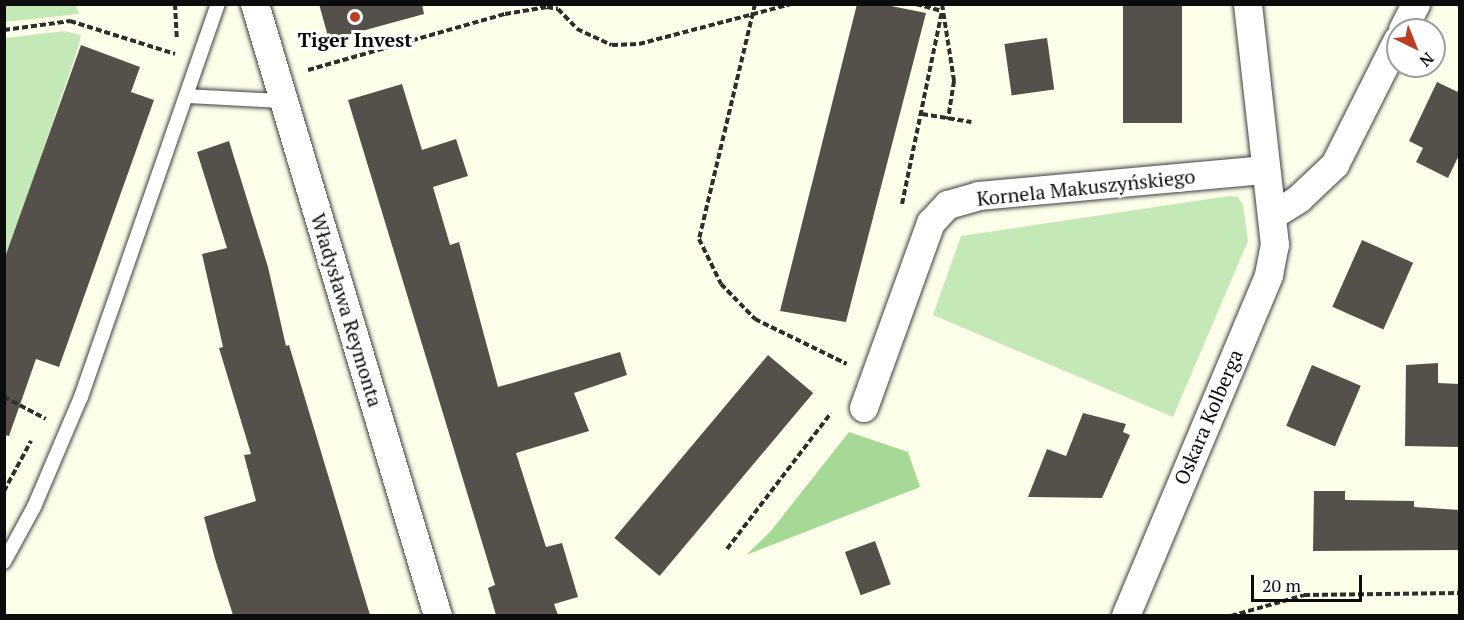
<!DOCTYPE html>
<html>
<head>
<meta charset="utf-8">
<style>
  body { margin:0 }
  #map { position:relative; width:1464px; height:620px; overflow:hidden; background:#feffeb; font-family:"PT Serif",serif }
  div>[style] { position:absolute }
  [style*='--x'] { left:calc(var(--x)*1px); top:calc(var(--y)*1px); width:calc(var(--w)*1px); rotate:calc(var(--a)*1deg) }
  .green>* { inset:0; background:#c5e9b6 }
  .forest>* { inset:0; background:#a5d995 }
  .building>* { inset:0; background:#555049; transform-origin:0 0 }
  .path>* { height:4px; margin-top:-2px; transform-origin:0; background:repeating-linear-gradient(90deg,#2e2e2e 0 6px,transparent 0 9px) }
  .roads { filter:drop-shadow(0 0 2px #3f3f3f) drop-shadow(0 0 2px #3f3f3f) }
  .lane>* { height:14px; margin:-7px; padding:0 7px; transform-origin:7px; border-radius:7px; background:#fff }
  .street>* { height:28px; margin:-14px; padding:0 14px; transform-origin:14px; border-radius:14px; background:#fff }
  .dots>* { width:16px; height:16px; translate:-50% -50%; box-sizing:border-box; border:3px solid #fff; border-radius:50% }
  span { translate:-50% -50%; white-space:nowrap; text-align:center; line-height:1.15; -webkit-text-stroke:6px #fff; paint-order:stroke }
  .poi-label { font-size:20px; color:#0c0c0c; font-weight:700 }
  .street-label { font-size:20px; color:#0c0c0c }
  .frame { position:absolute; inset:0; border:6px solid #0c0c0c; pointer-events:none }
  .north { position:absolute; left:1386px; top:18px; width:60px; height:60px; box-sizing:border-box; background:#fff; border:2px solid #9e9e9e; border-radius:50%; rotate:137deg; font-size:16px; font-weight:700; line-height:24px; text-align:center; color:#0c0c0c }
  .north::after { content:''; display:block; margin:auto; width:21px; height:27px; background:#bc3f25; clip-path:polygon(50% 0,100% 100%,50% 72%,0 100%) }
  .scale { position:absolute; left:1251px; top:575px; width:111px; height:27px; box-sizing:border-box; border:3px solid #0c0c0c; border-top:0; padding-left:8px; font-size:18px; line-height:21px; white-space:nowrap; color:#0c0c0c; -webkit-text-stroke:4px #fff; paint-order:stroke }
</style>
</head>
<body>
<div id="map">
  <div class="green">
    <div style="clip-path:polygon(4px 5px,76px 5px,79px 14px,5px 22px)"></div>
    <div style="clip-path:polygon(64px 31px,81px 35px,78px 48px,5px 262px,5px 38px)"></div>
    <div style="clip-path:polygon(1229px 196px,1238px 197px,1243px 205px,1248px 241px,1173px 417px,933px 315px,961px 236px)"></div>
  </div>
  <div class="forest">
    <div style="clip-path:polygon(849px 432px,908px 452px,920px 487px,746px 555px,770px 532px)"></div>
  </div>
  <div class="building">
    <div style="clip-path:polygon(319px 4px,422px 4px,424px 14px,329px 40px)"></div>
    <div style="clip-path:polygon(857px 4px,881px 4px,926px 13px,846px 322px,780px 311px)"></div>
    <div style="left:1123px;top:4px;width:59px;height:119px"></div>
    <div style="left:1047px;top:38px;width:52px;height:43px;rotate:82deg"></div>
    <div style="clip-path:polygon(81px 45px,140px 67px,131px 92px,154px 100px,59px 367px,36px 359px,9px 436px,4px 435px,4px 260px)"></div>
    <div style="clip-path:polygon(1437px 82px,1460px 93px,1460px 153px,1448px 178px,1416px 162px,1423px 148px,1409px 141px)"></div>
    <div style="clip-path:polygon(402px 84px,422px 150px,456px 139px,468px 176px,433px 187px,450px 245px,459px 242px,498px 387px,620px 352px,627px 375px,574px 393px,589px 431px,516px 453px,546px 547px,562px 543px,578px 597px,554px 604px,558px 615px,496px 615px,488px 588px,495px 585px,348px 100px)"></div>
    <div style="clip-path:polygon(229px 141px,268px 267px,286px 346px,289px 345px,370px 615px,233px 615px,215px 559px,204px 517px,256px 501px,244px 455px,251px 454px,219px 348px,223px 347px,202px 254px,227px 248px,197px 152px)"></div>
    <div style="left:1362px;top:240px;width:56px;height:73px;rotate:24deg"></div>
    <div style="left:768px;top:355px;width:59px;height:239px;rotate:40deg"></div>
    <div style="clip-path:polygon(1438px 363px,1438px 383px,1460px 384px,1460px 447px,1405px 446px,1406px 365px)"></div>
    <div style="left:1312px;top:365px;width:53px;height:66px;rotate:23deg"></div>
    <div style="clip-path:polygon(1083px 413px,1126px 424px,1123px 432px,1130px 435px,1102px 498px,1028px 497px,1047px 449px,1066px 456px)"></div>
    <div style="clip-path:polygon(1314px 491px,1345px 491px,1345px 500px,1414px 501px,1414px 507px,1460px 510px,1460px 550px,1313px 551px)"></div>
    <div style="left:875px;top:541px;width:46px;height:32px;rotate:70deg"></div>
  </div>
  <div class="path">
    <div style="--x:175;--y:4;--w:36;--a:87"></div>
    <div style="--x:755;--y:4;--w:242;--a:103.4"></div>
    <div style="--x:699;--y:239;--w:50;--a:63.9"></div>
    <div style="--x:721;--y:284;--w:49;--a:45.8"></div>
    <div style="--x:755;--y:319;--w:102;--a:26.1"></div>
    <div style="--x:916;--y:4;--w:27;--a:15"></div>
    <div style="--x:942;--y:4;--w:78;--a:81.1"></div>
    <div style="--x:954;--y:81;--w:39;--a:99"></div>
    <div style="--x:4;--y:30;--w:67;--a:-7.8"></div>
    <div style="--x:70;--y:21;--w:110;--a:17.4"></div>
    <div style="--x:308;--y:70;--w:205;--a:-15.9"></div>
    <div style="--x:505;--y:14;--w:43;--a:-9.5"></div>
    <div style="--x:547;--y:7;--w:11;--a:10"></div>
    <div style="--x:558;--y:9;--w:28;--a:46"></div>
    <div style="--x:577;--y:29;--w:38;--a:25"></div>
    <div style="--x:612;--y:45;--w:27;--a:-2"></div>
    <div style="--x:639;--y:44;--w:157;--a:-14.7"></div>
    <div style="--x:922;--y:114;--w:50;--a:9.3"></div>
    <div style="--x:902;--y:204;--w:197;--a:-78.3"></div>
    <div style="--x:4;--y:397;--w:47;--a:27.6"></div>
    <div style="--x:4;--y:491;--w:57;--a:-61.6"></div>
    <div style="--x:727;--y:549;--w:171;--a:-52.6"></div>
    <div style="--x:1231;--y:616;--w:76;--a:-16"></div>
    <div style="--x:1304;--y:595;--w:156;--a:-0.7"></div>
  </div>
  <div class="roads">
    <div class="lane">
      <div style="--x:186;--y:96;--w:97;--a:3"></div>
      <div style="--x:4;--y:562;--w:63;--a:-61.4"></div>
      <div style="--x:34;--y:507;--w:120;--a:-66.9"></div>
      <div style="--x:81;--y:397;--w:416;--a:-70.8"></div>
    </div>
    <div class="street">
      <div style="--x:255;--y:4;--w:639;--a:73.35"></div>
      <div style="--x:1403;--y:30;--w:29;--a:-63"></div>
      <div style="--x:1272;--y:216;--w:32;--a:-32"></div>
      <div style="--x:1299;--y:199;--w:50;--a:-43.4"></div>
      <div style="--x:1335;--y:165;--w:140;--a:-63.3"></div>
      <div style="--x:864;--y:408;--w:197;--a:-70.1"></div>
      <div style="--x:931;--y:223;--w:25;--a:-47"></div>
      <div style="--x:948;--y:205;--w:32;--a:-16"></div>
      <div style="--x:979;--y:196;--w:288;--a:-5.2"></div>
      <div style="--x:1126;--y:616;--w:370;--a:-67.2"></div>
      <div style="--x:1269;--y:275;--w:31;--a:-79"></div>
      <div style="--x:1275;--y:245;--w:243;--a:-96.4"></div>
    </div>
  </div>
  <div class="dots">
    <div style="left:355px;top:17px;background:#bc3f25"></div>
  </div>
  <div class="poi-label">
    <span style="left:355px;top:39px">Tiger Invest</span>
  </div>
  <div class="street-label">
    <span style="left:1086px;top:187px;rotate:-6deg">Kornela Makuszyńskiego</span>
    <span style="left:347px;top:310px;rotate:73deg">Władysława Reymonta</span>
    <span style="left:1208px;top:417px;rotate:-67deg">Oskara Kolberga</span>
  </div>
  <div class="frame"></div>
  <div class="north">N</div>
  <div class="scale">20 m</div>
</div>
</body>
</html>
